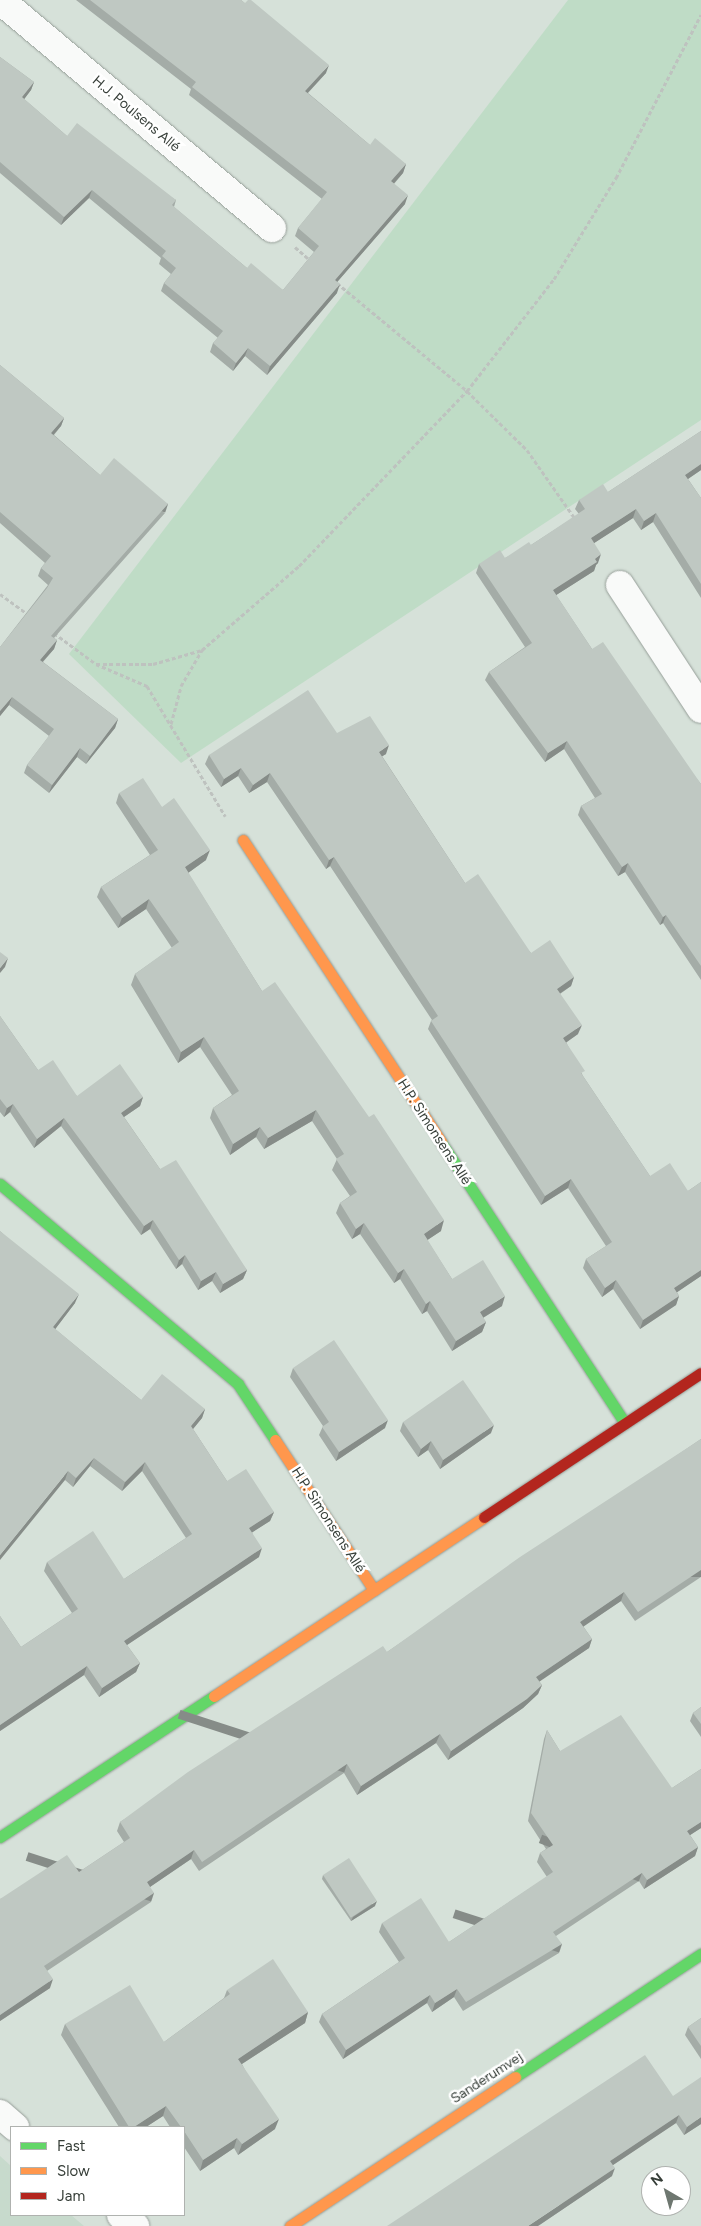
<!DOCTYPE html>
<html>
<head>
<meta charset="utf-8">
<style>
  body { margin:0 }
  #map { position:relative; width:701px; height:2226px; overflow:hidden; background:#d6e1d9; font-family:Figtree,sans-serif }
  div>[style] { position:absolute }
  [style*='--x'] { left:calc(var(--x)*1px); top:calc(var(--y)*1px); width:calc(var(--w)*1px); rotate:calc(var(--a)*1deg) }
  .built>* { inset:0; background:#c7dacc }
  .green>* { inset:0; background:#bfdcc6 }
  .path>* { height:3px; margin-top:-1.5px; transform-origin:0; background:repeating-linear-gradient(90deg,#bec2bf 0 4px,transparent 0 6.5px) }
  .roads { filter:drop-shadow(0 0 1px #969e98) drop-shadow(0 0 1px #969e98) }
  .street>* { height:28px; margin:-14px; padding:0 14px; transform-origin:14px; border-radius:14px; background:#f9faf9 }
  .fast>* { height:11px; margin:-5.5px; padding:0 5.5px; transform-origin:5.5px; border-radius:5.5px; background:#63d668 }
  .slow>* { height:11px; margin:-5.5px; padding:0 5.5px; transform-origin:5.5px; border-radius:5.5px; background:#ff974d }
  .jam>* { height:11px; margin:-5.5px; padding:0 5.5px; transform-origin:5.5px; border-radius:5.5px; background:#b3261e }
  .wall>* { inset:0; background:#a4aca7 }
  .shaded-wall>* { inset:0; background:#868c88; transform-origin:0 0 }
  .building>* { inset:0; background:#bfc8c2; transform-origin:0 0 }
  span { translate:-50% -50%; white-space:nowrap; text-align:center; line-height:1.15; -webkit-text-stroke:5px #fff; paint-order:stroke }
  .street-label { font-size:14px; color:#363e38 }
  .legend { position:absolute; left:10px; top:2126px; width:175px; height:90px; box-sizing:border-box; background:#fff; border:1px solid #afb2af; margin:0; padding:6px 9px; list-style:none; font-size:15px; color:#363e38 }
  .legend li { display:flex; align-items:center; gap:10px; height:25px }
  .legend b { width:25px; border:1px solid #afb2af }
  .north { position:absolute; left:641px; top:2166px; width:50px; height:50px; box-sizing:border-box; background:#fff; border:1px solid #afb2af; border-radius:50%; rotate:322deg; font-size:14px; font-weight:700; line-height:20px; text-align:center; color:#363e38 }
  .north::after { content:''; display:block; margin:auto; width:18px; height:22px; background:#6e7770; clip-path:polygon(50% 0,100% 100%,50% 72%,0 100%) }
</style>
</head>
<body>
<div id="map">
  <div class="built">
    <div style="clip-path:polygon(0 2156px,11px 2166px,11px 2215px,71px 2215px,84px 2226px,0 2226px)"></div>
  </div>
  <div class="green">
    <div style="clip-path:polygon(568px 0,701px 0,701px 420px,181px 763px,69px 654px)"></div>
  </div>
  <div class="path">
    <div style="--x:295;--y:247;--w:21;--a:41"></div>
    <div style="--x:337;--y:283;--w:169;--a:39.7"></div>
    <div style="--x:467;--y:391;--w:84;--a:44.5"></div>
    <div style="--x:527;--y:450;--w:85;--a:55"></div>
    <div style="--x:0;--y:594;--w:36;--a:36"></div>
    <div style="--x:54;--y:633;--w:52;--a:36.4"></div>
    <div style="--x:96;--y:664;--w:56;--a:23.3"></div>
    <div style="--x:147;--y:686;--w:152;--a:59"></div>
    <div style="--x:96;--y:664;--w:57;--a:0"></div>
    <div style="--x:153;--y:664;--w:51;--a:-15.9"></div>
    <div style="--x:202;--y:650;--w:128;--a:-40.9"></div>
    <div style="--x:299;--y:566;--w:243;--a:-46.2"></div>
    <div style="--x:467;--y:391;--w:142;--a:-52.2"></div>
    <div style="--x:554;--y:279;--w:119;--a:-58.5"></div>
    <div style="--x:616;--y:178;--w:184;--a:-62.5"></div>
    <div style="--x:171;--y:724;--w:39;--a:-75"></div>
    <div style="--x:181;--y:686;--w:42;--a:-59.7"></div>
  </div>
  <div class="roads">
    <div class="street">
      <div style="--x:0;--y:0;--w:355;--a:40"></div>
      <div style="--x:620;--y:585;--w:148;--a:56.8"></div>
      <div style="--x:0;--y:2114;--w:20;--a:41"></div>
      <div style="--x:121;--y:2215;--w:18;--a:38"></div>
    </div>
    <div class="fast">
      <div style="--x:441;--y:1142;--w:336;--a:56.8"></div>
      <div style="--x:0;--y:1184;--w:311;--a:40"></div>
      <div style="--x:238;--y:1384;--w:67;--a:56.5"></div>
      <div style="--x:0;--y:1837;--w:256;--a:-33.4"></div>
      <div style="--x:515;--y:2077;--w:223;--a:-33.5"></div>
    </div>
    <div class="slow">
      <div style="--x:243;--y:840;--w:361;--a:56.7"></div>
      <div style="--x:275;--y:1440;--w:180;--a:56.6"></div>
      <div style="--x:214;--y:1696;--w:324;--a:-33.5"></div>
      <div style="--x:290;--y:2226;--w:270;--a:-33.5"></div>
    </div>
    <div class="jam">
      <div style="--x:484;--y:1517;--w:260;--a:-33.6"></div>
    </div>
  </div>
  <div class="wall">
    <div style="clip-path:polygon(76px 0,241px 0,326px 73px,308px 93px,370px 145px,406px 164px,403px 173px,394px 184px,405px 204px,337px 282px,337px 293px,267px 375px,245px 356px,233px 371px,210px 352px,213px 343px,218px 338px,161px 291px,164px 283px,171px 274px,159px 264px,161px 258px,89px 198px,61px 225px,0 173px,0 57px,34px 82px,31px 90px,24px 99px,67px 136px,176px 200px,174px 207px,247px 268px,283px 290px,314px 252px,295px 236px,298px 228px,322px 199px,189px 95px,191px 89px)"></div>
    <div style="clip-path:polygon(0 365px,64px 418px,61px 426px,54px 435px,100px 475px,165px 513px,54px 638px,57px 640px,54px 649px,43px 662px,118px 719px,115px 728px,86px 764px,77px 757px,49px 793px,24px 773px,27px 765px,49px 736px,9px 705px,0 716px,0 647px,48px 585px,38px 576px,41px 568px,45px 563px,0 523px)"></div>
    <div style="clip-path:polygon(701px 431px,701px 470px,688px 479px,701px 498px,701px 598px,653px 522px,641px 530px,633px 518px,594px 543px,598px 563px,596px 565px,594px 571px,556px 595px,592px 649px,701px 784px,701px 980px,663px 923px,660px 925px,625px 872px,618px 876px,578px 815px,581px 806px,595px 798px,564px 749px,545px 762px,485px 680px,489px 672px,525px 647px,476px 573px,479px 564px,505px 558px,531px 545px,579px 514px,575px 509px,579px 500px,608px 492px)"></div>
    <div style="clip-path:polygon(337px 733px,386px 754px,382px 756px,465px 883px,531px 953px,574px 977px,571px 986px,560px 994px,578px 1034px,566px 1042px,583px 1076px,650px 1176px,688px 1191px,701px 1182px,701px 1276px,677px 1292px,679px 1296px,676px 1305px,640px 1329px,613px 1289px,602px 1297px,583px 1268px,586px 1259px,606px 1246px,568px 1188px,541px 1205px,428px 1029px,431px 1021px,432px 1020px,330px 866px,326px 869px,267px 782px,249px 793px,238px 776px,221px 787px,205px 764px,209px 755px)"></div>
    <div style="clip-path:polygon(119px 793px,162px 807px,206px 860px,188px 873px,262px 991px,441px 1231px,427px 1240px,452px 1279px,502px 1306px,483px 1318px,486px 1322px,482px 1332px,452px 1351px,427px 1311px,422px 1314px,400px 1279px,394px 1283px,360px 1234px,352px 1239px,336px 1213px,340px 1203px,350px 1196px,332px 1170px,337px 1159px,312px 1121px,264px 1149px,256px 1137px,230px 1155px,210px 1118px,213px 1108px,232px 1095px,200px 1047px,178px 1063px,131px 985px,135px 974px,172px 948px,146px 909px,118px 928px,97px 897px,101px 887px,150px 855px,116px 803px)"></div>
    <div style="clip-path:polygon(0 1016px,38px 1070px,77px 1096px,143px 1097px,140px 1106px,124px 1117px,160px 1169px,247px 1270px,243px 1279px,220px 1293px,212px 1281px,198px 1290px,182px 1264px,176px 1269px,150px 1229px,141px 1235px,61px 1126px,34px 1148px,10px 1112px,4px 1117px,0 1112px)"></div>
    <div style="clip-path:polygon(0 1231px,75px 1303px,55px 1329px,141px 1400px,205px 1409px,202px 1418px,193px 1429px,227px 1481px,274px 1512px,270px 1521px,252px 1532px,259px 1557px,127px 1645px,140px 1663px,136px 1672px,99px 1697px,84px 1675px,0 1731px,0 1616px,21px 1647px,72px 1613px,44px 1571px,47px 1562px,124px 1579px,186px 1538px,142px 1471px,122px 1491px,90px 1466px,73px 1487px,65px 1480px)"></div>
    <div style="clip-path:polygon(293px 1368px,385px 1428px,336px 1461px,319px 1435px,323px 1426px,290px 1377px)"></div>
    <div style="clip-path:polygon(403px 1422px,491px 1433px,440px 1469px,428px 1450px,418px 1457px,400px 1431px)"></div>
    <div style="clip-path:polygon(701px 1439px,701px 1577px,635px 1621px,621px 1601px,583px 1626px,592px 1639px,589px 1648px,539px 1681px,542px 1685px,538px 1694px,523px 1708px,448px 1760px,436px 1743px,357px 1795px,344px 1773px,199px 1871px,191px 1859px,150px 1887px,151px 1902px,47px 1971px,50px 1988px,0 2021px,0 1899px,79px 1872px,124px 1842px,117px 1831px,120px 1822px,387px 1652px)"></div>
    <div style="clip-path:polygon(701px 1707px,701px 1737px,690px 1721px,693px 1713px)"></div>
    <div style="clip-path:polygon(547px 1730px,560px 1751px,672px 1788px,701px 1769px,701px 1828px,690px 1835px,698px 1847px,695px 1856px,644px 1889px,639px 1881px,556px 1936px,559px 1953px,463px 2011px,454px 1997px,432px 2012px,427px 2003px,343px 2059px,319px 2022px,322px 2014px,399px 1962px,379px 1932px,382px 1923px,449px 1942px,547px 1877px,537px 1862px,540px 1853px,546px 1849px,528px 1821px,544px 1739px)"></div>
    <div style="clip-path:polygon(323px 1875px,375px 1906px,351px 1921px,322px 1879px)"></div>
    <div style="clip-path:polygon(227px 1990px,308px 2012px,305px 2023px,242px 2064px,275px 2129px,238px 2155px,234px 2148px,200px 2171px,184px 2147px,184px 2127px,170px 2127px,163px 2116px,146px 2127px,119px 2127px,61px 2035px,65px 2024px,164px 2042px,224px 1998px)"></div>
    <div style="clip-path:polygon(701px 2018px,701px 2059px,685px 2035px,688px 2027px)"></div>
    <div style="clip-path:polygon(673px 2096px,701px 2124px,684px 2135px,676px 2123px,613px 2165px,612px 2176px,538px 2226px)"></div>
  </div>
  <div class="shaded-wall">
    <div style="clip-path:polygon(329px 65px,326px 73px,302px 99px,305px 91px)"></div>
    <div style="clip-path:polygon(34px 82px,31px 90px,19px 106px,22px 97px)"></div>
    <div style="clip-path:polygon(406px 164px,403px 173px,388px 190px,391px 181px)"></div>
    <div style="clip-path:polygon(92px 190px,89px 198px,61px 225px,64px 217px)"></div>
    <div style="clip-path:polygon(408px 195px,405px 204px,332px 288px,335px 280px)"></div>
    <div style="clip-path:polygon(340px 284px,337px 293px,267px 375px,270px 366px)"></div>
    <div style="clip-path:polygon(248px 348px,245px 356px,233px 371px,236px 363px)"></div>
    <div style="clip-path:polygon(64px 418px,61px 426px,48px 441px,51px 433px)"></div>
    <div style="clip-path:polygon(701px 464px,701px 470px,682px 483px,685px 475px)"></div>
    <div style="left:168px;top:504px;width:9px;height:176px;rotate:108deg"></div>
    <div style="clip-path:polygon(636px 509px,633px 518px,588px 547px,591px 538px)"></div>
    <div style="clip-path:polygon(656px 513px,653px 522px,641px 530px,644px 521px)"></div>
    <div style="clip-path:polygon(601px 554px,598px 563px,596px 565px,594px 571px,550px 599px,553px 590px)"></div>
    <div style="clip-path:polygon(57px 640px,54px 649px,37px 668px,40px 660px)"></div>
    <div style="clip-path:polygon(12px 697px,9px 705px,0 716px,0 711px)"></div>
    <div style="clip-path:polygon(118px 719px,115px 728px,86px 764px,90px 756px)"></div>
    <div style="clip-path:polygon(567px 741px,564px 749px,545px 762px,548px 753px)"></div>
    <div style="clip-path:polygon(389px 745px,386px 754px,376px 760px,379px 752px)"></div>
    <div style="clip-path:polygon(80px 748px,77px 757px,49px 793px,52px 785px)"></div>
    <div style="clip-path:polygon(241px 768px,238px 776px,221px 787px,224px 779px)"></div>
    <div style="clip-path:polygon(270px 773px,267px 782px,249px 793px,253px 785px)"></div>
    <div style="clip-path:polygon(210px 850px,206px 860px,181px 878px,185px 867px)"></div>
    <div style="clip-path:polygon(334px 857px,330px 866px,326px 869px,329px 860px)"></div>
    <div style="clip-path:polygon(628px 863px,625px 872px,618px 876px,622px 867px)"></div>
    <div style="clip-path:polygon(149px 899px,146px 909px,118px 928px,122px 918px)"></div>
    <div style="clip-path:polygon(666px 915px,663px 923px,660px 925px,663px 917px)"></div>
    <div style="clip-path:polygon(8px 958px,5px 967px,0 973px,0 968px)"></div>
    <div style="clip-path:polygon(574px 977px,571px 986px,553px 998px,557px 989px)"></div>
    <div style="clip-path:polygon(582px 1025px,578px 1034px,560px 1047px,563px 1038px)"></div>
    <div style="clip-path:polygon(204px 1037px,200px 1047px,178px 1063px,181px 1052px)"></div>
    <div style="clip-path:polygon(143px 1097px,140px 1106px,118px 1121px,121px 1113px)"></div>
    <div style="clip-path:polygon(13px 1104px,10px 1112px,4px 1117px,7px 1108px)"></div>
    <div style="clip-path:polygon(316px 1110px,312px 1121px,264px 1149px,268px 1138px)"></div>
    <div style="clip-path:polygon(64px 1118px,61px 1126px,34px 1148px,37px 1139px)"></div>
    <div style="clip-path:polygon(260px 1127px,256px 1137px,230px 1155px,233px 1144px)"></div>
    <div style="clip-path:polygon(571px 1179px,568px 1188px,541px 1205px,545px 1196px)"></div>
    <div style="clip-path:polygon(153px 1220px,150px 1229px,141px 1235px,144px 1226px)"></div>
    <div style="clip-path:polygon(444px 1220px,441px 1231px,420px 1245px,424px 1234px)"></div>
    <div style="clip-path:polygon(364px 1223px,360px 1234px,352px 1239px,356px 1229px)"></div>
    <div style="clip-path:polygon(185px 1255px,182px 1264px,176px 1269px,179px 1260px)"></div>
    <div style="clip-path:polygon(404px 1269px,400px 1279px,394px 1283px,398px 1273px)"></div>
    <div style="clip-path:polygon(247px 1270px,243px 1279px,220px 1293px,223px 1284px)"></div>
    <div style="clip-path:polygon(701px 1270px,701px 1276px,670px 1297px,674px 1288px)"></div>
    <div style="clip-path:polygon(216px 1272px,212px 1281px,198px 1290px,201px 1281px)"></div>
    <div style="clip-path:polygon(616px 1280px,613px 1289px,602px 1297px,605px 1288px)"></div>
    <div style="clip-path:polygon(79px 1294px,75px 1303px,50px 1336px,53px 1327px)"></div>
    <div style="clip-path:polygon(505px 1296px,502px 1306px,476px 1322px,480px 1312px)"></div>
    <div style="clip-path:polygon(679px 1296px,676px 1305px,640px 1329px,643px 1320px)"></div>
    <div style="clip-path:polygon(430px 1301px,427px 1311px,422px 1314px,426px 1304px)"></div>
    <div style="clip-path:polygon(486px 1322px,482px 1332px,452px 1351px,456px 1341px)"></div>
    <div style="clip-path:polygon(205px 1409px,202px 1418px,188px 1435px,191px 1426px)"></div>
    <div style="clip-path:polygon(388px 1420px,385px 1428px,336px 1461px,339px 1452px)"></div>
    <div style="clip-path:polygon(494px 1425px,491px 1433px,440px 1469px,443px 1460px)"></div>
    <div style="clip-path:polygon(431px 1441px,428px 1450px,418px 1457px,421px 1449px)"></div>
    <div style="clip-path:polygon(94px 1458px,90px 1466px,73px 1487px,76px 1478px)"></div>
    <div style="clip-path:polygon(145px 1462px,142px 1471px,122px 1491px,125px 1482px)"></div>
    <div style="clip-path:polygon(68px 1471px,65px 1480px,0 1560px,0 1555px)"></div>
    <div style="clip-path:polygon(274px 1512px,270px 1521px,245px 1537px,249px 1528px)"></div>
    <div style="clip-path:polygon(262px 1548px,259px 1557px,121px 1649px,124px 1641px)"></div>
    <div style="left:701px;top:1570px;width:7px;height:76px;rotate:90deg"></div>
    <div style="clip-path:polygon(624px 1592px,621px 1601px,577px 1631px,580px 1622px)"></div>
    <div style="clip-path:polygon(592px 1639px,589px 1648px,533px 1686px,536px 1677px)"></div>
    <div style="clip-path:polygon(140px 1663px,136px 1672px,99px 1697px,102px 1688px)"></div>
    <div style="clip-path:polygon(87px 1666px,84px 1675px,0 1731px,0 1725px)"></div>
    <div style="clip-path:polygon(542px 1685px,538px 1694px,523px 1708px,448px 1760px,451px 1751px)"></div>
    <div style="clip-path:polygon(440px 1734px,436px 1743px,357px 1795px,361px 1786px)"></div>
    <div style="left:347px;top:1764px;width:9px;height:175px;rotate:108deg"></div>
    <div style="clip-path:polygon(701px 1822px,701px 1828px,684px 1839px,687px 1831px)"></div>
    <div style="clip-path:polygon(698px 1847px,695px 1856px,644px 1889px,647px 1880px)"></div>
    <div style="clip-path:polygon(194px 1850px,191px 1859px,144px 1891px,147px 1882px)"></div>
    <div style="left:642px;top:1873px;width:9px;height:107px;rotate:111deg"></div>
    <div style="left:154px;top:1893px;width:9px;height:132px;rotate:108deg"></div>
    <div style="clip-path:polygon(377px 1901px,375px 1906px,351px 1921px,353px 1917px)"></div>
    <div style="left:562px;top:1944px;width:9px;height:112px;rotate:108deg"></div>
    <div style="clip-path:polygon(53px 1979px,50px 1988px,0 2021px,0 2015px)"></div>
    <div style="clip-path:polygon(457px 1989px,454px 1997px,432px 2012px,435px 2003px)"></div>
    <div style="clip-path:polygon(430px 1995px,427px 2003px,343px 2059px,346px 2050px)"></div>
    <div style="clip-path:polygon(308px 2012px,305px 2023px,234px 2069px,238px 2059px)"></div>
    <div style="clip-path:polygon(166px 2106px,163px 2116px,146px 2127px,134px 2127px)"></div>
    <div style="clip-path:polygon(679px 2115px,676px 2123px,607px 2169px,610px 2161px)"></div>
    <div style="clip-path:polygon(701px 2117px,701px 2124px,684px 2135px,687px 2127px)"></div>
    <div style="clip-path:polygon(279px 2119px,275px 2129px,238px 2155px,242px 2144px)"></div>
    <div style="clip-path:polygon(237px 2138px,234px 2148px,200px 2171px,203px 2160px)"></div>
    <div style="clip-path:polygon(615px 2168px,612px 2176px,538px 2226px,528px 2226px)"></div>
  </div>
  <div class="building">
    <div style="clip-path:polygon(90px 0,241px 0,245px 3px,248px 0,251px 0,329px 65px,305px 91px,370px 145px,375px 138px,406px 164px,391px 181px,408px 195px,335px 280px,340px 284px,270px 366px,248px 348px,236px 363px,213px 343px,223px 331px,164px 283px,176px 268px,162px 256px,166px 251px,92px 190px,64px 217px,0 162px,0 57px,34px 82px,22px 97px,67px 136px,77px 123px,176px 200px,172px 205px,247px 268px,251px 263px,283px 290px,319px 246px,298px 228px,327px 192px,192px 87px,196px 82px)"></div>
    <div style="clip-path:polygon(0 365px,64px 418px,51px 433px,100px 475px,114px 458px,168px 504px,51px 636px,57px 640px,40px 660px,118px 719px,90px 756px,80px 748px,52px 785px,27px 765px,54px 729px,12px 697px,0 711px,0 647px,47px 588px,53px 578px,41px 568px,51px 556px,0 512px)"></div>
    <div style="clip-path:polygon(701px 431px,701px 464px,685px 475px,701px 498px,701px 584px,656px 513px,644px 521px,636px 509px,591px 538px,601px 554px,595px 559px,597px 562px,553px 590px,592px 649px,603px 642px,701px 784px,701px 966px,666px 915px,663px 917px,628px 863px,622px 867px,581px 806px,602px 794px,567px 741px,548px 753px,489px 672px,532px 643px,479px 564px,500px 550px,505px 558px,529px 542px,531px 545px,585px 509px,579px 500px,603px 484px,608px 492px)"></div>
    <div style="clip-path:polygon(308px 690px,337px 733px,370px 716px,389px 745px,379px 752px,465px 883px,478px 874px,531px 953px,550px 940px,574px 977px,557px 989px,582px 1025px,563px 1038px,585px 1071px,581px 1073px,650px 1176px,670px 1163px,688px 1191px,701px 1182px,701px 1270px,674px 1288px,679px 1296px,643px 1320px,616px 1280px,605px 1288px,586px 1259px,612px 1242px,571px 1179px,545px 1196px,431px 1021px,438px 1016px,334px 857px,329px 860px,270px 773px,253px 785px,241px 768px,224px 779px,209px 755px)"></div>
    <div style="clip-path:polygon(143px 778px,162px 807px,174px 798px,210px 850px,185px 867px,262px 991px,275px 982px,369px 1117px,374px 1114px,444px 1220px,424px 1234px,452px 1279px,483px 1260px,505px 1296px,480px 1312px,486px 1322px,456px 1341px,430px 1301px,426px 1304px,404px 1269px,398px 1273px,364px 1223px,356px 1229px,340px 1203px,357px 1192px,336px 1159px,344px 1154px,316px 1110px,268px 1138px,260px 1127px,233px 1144px,213px 1108px,239px 1091px,204px 1037px,181px 1052px,135px 974px,179px 942px,149px 899px,122px 918px,101px 887px,158px 850px,119px 793px)"></div>
    <div style="clip-path:polygon(0 952px,8px 958px,0 968px)"></div>
    <div style="clip-path:polygon(0 1016px,38px 1070px,53px 1060px,77px 1096px,120px 1064px,143px 1097px,121px 1113px,160px 1169px,176px 1160px,247px 1270px,223px 1284px,216px 1272px,201px 1281px,185px 1255px,179px 1260px,153px 1220px,144px 1226px,64px 1118px,37px 1139px,13px 1104px,7px 1108px,0 1099px)"></div>
    <div style="clip-path:polygon(0 1231px,79px 1294px,53px 1327px,141px 1400px,162px 1374px,205px 1409px,191px 1426px,227px 1481px,246px 1469px,274px 1512px,249px 1528px,262px 1548px,124px 1641px,140px 1663px,102px 1688px,87px 1666px,0 1725px,0 1616px,21px 1647px,78px 1609px,47px 1562px,93px 1531px,124px 1579px,192px 1534px,145px 1462px,125px 1482px,94px 1458px,76px 1478px,68px 1471px,0 1555px)"></div>
    <div style="clip-path:polygon(334px 1340px,388px 1420px,339px 1452px,322px 1427px,329px 1422px,293px 1368px)"></div>
    <div style="clip-path:polygon(463px 1380px,494px 1425px,443px 1460px,431px 1441px,421px 1449px,403px 1422px)"></div>
    <div style="clip-path:polygon(701px 1439px,701px 1570px,638px 1612px,624px 1592px,580px 1622px,592px 1639px,536px 1677px,542px 1685px,527px 1699px,451px 1751px,440px 1734px,361px 1786px,347px 1764px,202px 1862px,194px 1850px,147px 1882px,154px 1893px,44px 1966px,53px 1979px,0 2015px,0 1899px,67px 1855px,79px 1872px,130px 1838px,120px 1822px,188px 1772px,383px 1646px,387px 1652px,520px 1557px)"></div>
    <div style="clip-path:polygon(701px 1707px,701px 1724px,693px 1713px)"></div>
    <div style="clip-path:polygon(621px 1715px,672px 1788px,701px 1769px,701px 1822px,687px 1831px,698px 1847px,647px 1880px,642px 1873px,553px 1932px,562px 1944px,466px 2002px,457px 1989px,435px 2003px,430px 1995px,346px 2050px,322px 2014px,405px 1958px,382px 1923px,421px 1898px,449px 1942px,553px 1872px,540px 1853px,553px 1845px,531px 1813px,547px 1730px,560px 1751px)"></div>
    <div style="left:349px;top:1858px;width:51px;height:31px;rotate:57deg"></div>
    <div style="clip-path:polygon(273px 1959px,308px 2012px,238px 2059px,279px 2119px,242px 2144px,237px 2138px,203px 2160px,184px 2131px,184px 2127px,181px 2127px,166px 2106px,134px 2127px,129px 2127px,65px 2024px,130px 1985px,164px 2042px,230px 1994px,227px 1990px)"></div>
    <div style="clip-path:polygon(701px 2018px,701px 2046px,688px 2027px)"></div>
    <div style="clip-path:polygon(645px 2055px,673px 2096px,701px 2077px,701px 2117px,687px 2127px,679px 2115px,610px 2161px,615px 2168px,528px 2226px,387px 2226px)"></div>
  </div>
  <div class="street-label">
    <span style="left:136px;top:114px;rotate:40deg">H.J. Poulsens Allé</span>
    <span style="left:434px;top:1132px;rotate:57deg">H.P. Simonsens Allé</span>
    <span style="left:328px;top:1520px;rotate:57deg">H.P. Simonsens Allé</span>
    <span style="left:487px;top:2078px;rotate:-33deg">Sanderumvej</span>
  </div>
  <ul class="legend">
  <li><b style="height:6px;background:#63d668"></b>Fast</li>
  <li><b style="height:6px;background:#ff974d"></b>Slow</li>
  <li><b style="height:6px;background:#b3261e"></b>Jam</li>
  </ul>
  <div class="north">N</div>
</div>
</body>
</html>
